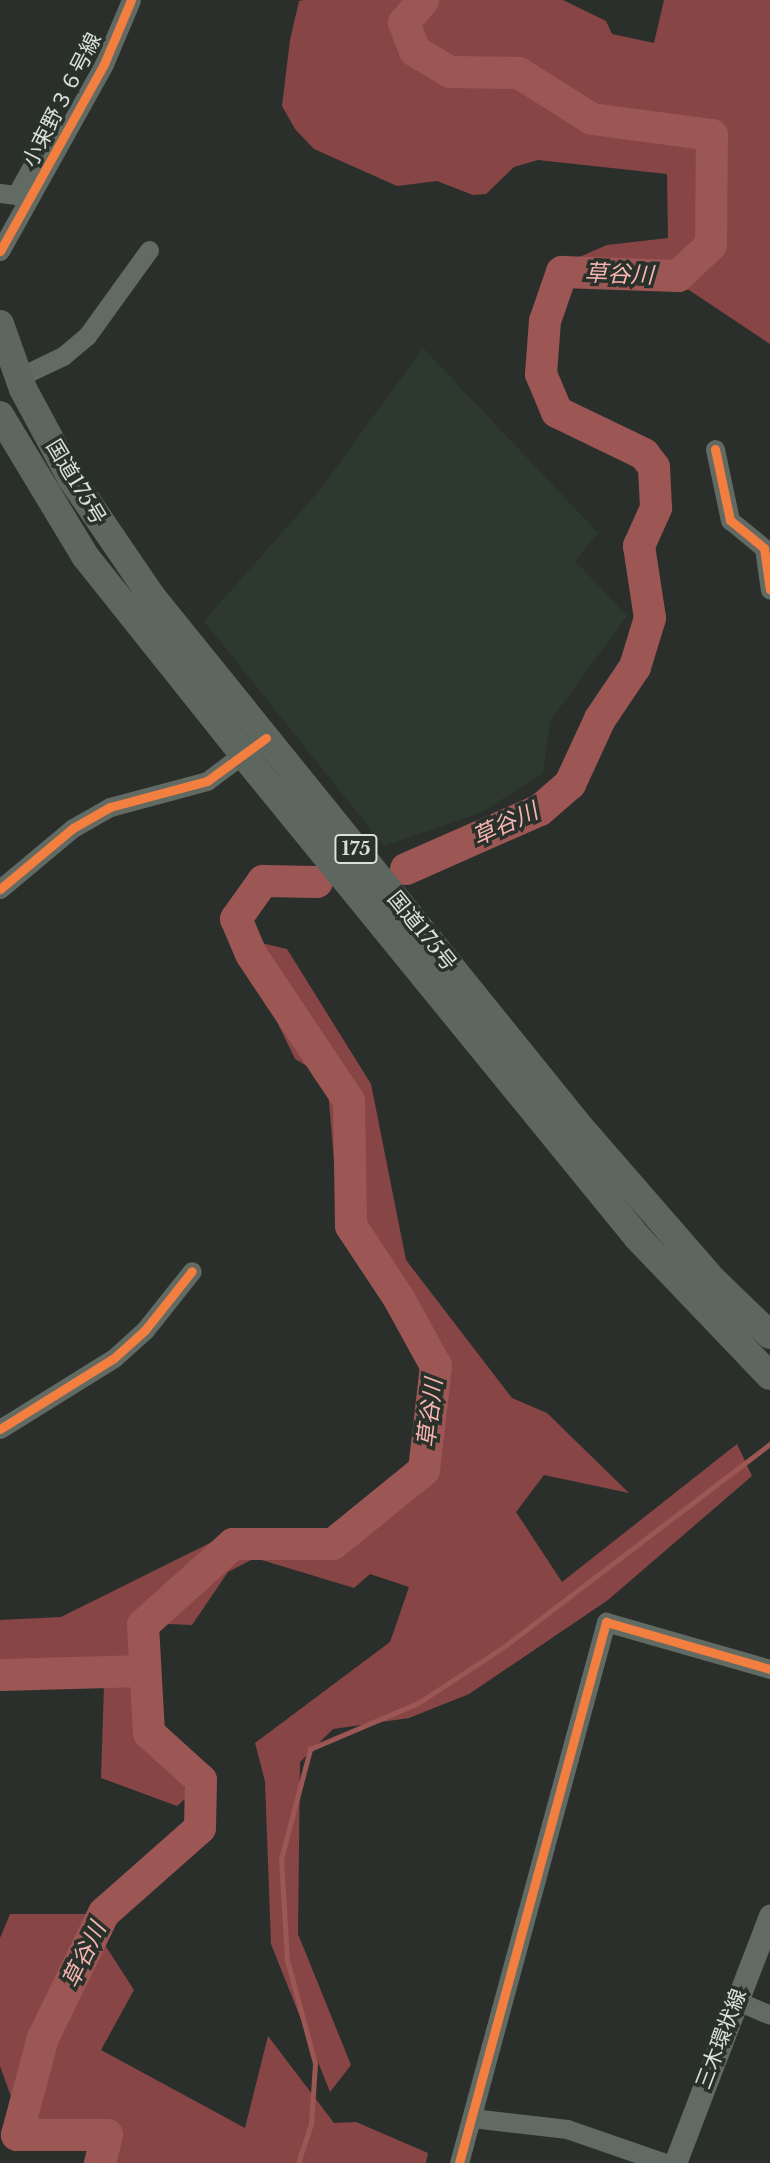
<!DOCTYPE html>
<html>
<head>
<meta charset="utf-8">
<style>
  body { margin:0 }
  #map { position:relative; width:770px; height:2163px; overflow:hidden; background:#2b2f2c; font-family:"Libre Baskerville","Noto Sans JP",serif }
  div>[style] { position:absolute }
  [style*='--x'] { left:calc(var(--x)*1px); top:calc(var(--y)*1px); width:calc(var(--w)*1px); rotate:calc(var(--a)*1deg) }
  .built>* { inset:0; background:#2d392f }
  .forest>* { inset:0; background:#874645 }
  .stream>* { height:5px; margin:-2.5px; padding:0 2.5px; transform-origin:2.5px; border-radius:2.5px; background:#9c5654 }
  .river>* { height:32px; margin:-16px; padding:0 16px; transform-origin:16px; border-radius:16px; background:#9c5654 }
  .minor>* { height:19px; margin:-9.5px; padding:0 9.5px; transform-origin:9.5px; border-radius:9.5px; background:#616a63 }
  .major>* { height:23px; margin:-11.5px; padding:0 11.5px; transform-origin:11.5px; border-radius:11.5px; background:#616a63 }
  .highway>* { height:28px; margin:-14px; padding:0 14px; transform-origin:14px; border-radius:14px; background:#5d675f }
  .cycleway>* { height:9px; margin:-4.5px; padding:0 4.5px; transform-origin:4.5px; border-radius:4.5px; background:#f27e40 }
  span { translate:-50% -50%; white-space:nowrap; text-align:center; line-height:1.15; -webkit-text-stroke:7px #29312b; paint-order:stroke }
  .shield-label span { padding:2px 5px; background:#29312b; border:2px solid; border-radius:5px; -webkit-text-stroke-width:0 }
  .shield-label { font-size:19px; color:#dbe0dc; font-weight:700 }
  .street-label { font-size:21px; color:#dbe0dc }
  .water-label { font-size:23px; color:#f7b4b1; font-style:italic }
</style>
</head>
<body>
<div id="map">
  <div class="built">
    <div style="clip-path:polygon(423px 348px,598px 533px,575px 561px,627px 616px,550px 721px,543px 773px,482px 812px,384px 846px,204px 621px,320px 490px)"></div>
  </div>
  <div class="forest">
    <div style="clip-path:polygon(304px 0,563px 0,606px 21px,612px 34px,654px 43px,664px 0,770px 0,770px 344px,689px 290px,548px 284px,554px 268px,607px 245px,668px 238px,667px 174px,538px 160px,514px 167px,486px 194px,473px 195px,437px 181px,397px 186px,314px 149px,295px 129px,282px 106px,290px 40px,299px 1px)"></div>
    <div style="clip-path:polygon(257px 942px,287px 949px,371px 1084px,406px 1260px,512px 1398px,547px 1413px,629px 1493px,544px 1475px,516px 1512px,562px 1582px,737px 1444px,752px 1476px,608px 1600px,469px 1694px,409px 1718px,333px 1729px,300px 1762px,298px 1934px,351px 2065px,330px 2092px,271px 1944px,265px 1781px,255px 1743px,390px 1642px,409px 1587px,370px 1574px,354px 1588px,255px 1558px,228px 1572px,192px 1625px,146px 1623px,147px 1700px,139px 1722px,156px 1756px,184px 1784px,187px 1797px,177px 1806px,101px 1778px,104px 1685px,0 1682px,0 1620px,61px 1617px,238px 1529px,316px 1552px,362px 1532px,417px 1489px,436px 1352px,416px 1306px,362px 1271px,339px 1220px,327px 1078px,295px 1059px,246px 958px)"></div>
    <div style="clip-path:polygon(10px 1914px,85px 1914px,134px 1990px,101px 2050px,245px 2128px,268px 2036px,334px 2123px,356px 2122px,428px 2153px,426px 2163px,93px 2163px,105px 2122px,23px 2130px,0 2066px,0 1938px)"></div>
  </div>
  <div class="stream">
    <div style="--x:298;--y:2163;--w:41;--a:-71.6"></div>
    <div style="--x:311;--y:2124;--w:61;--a:-86.2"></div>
    <div style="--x:315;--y:2063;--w:107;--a:-105.2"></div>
    <div style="--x:287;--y:1960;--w:101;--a:-93.4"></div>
    <div style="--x:281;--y:1859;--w:114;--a:-75.2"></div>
    <div style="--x:310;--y:1749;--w:117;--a:-23.1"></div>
    <div style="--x:418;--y:1703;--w:100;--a:-33.2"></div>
    <div style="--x:502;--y:1648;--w:337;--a:-37.3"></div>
  </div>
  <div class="river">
    <div style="--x:406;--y:869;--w:146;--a:-23.8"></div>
    <div style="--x:540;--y:810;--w:40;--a:-41"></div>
    <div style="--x:570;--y:784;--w:72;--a:-65.2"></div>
    <div style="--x:600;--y:719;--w:63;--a:-56.1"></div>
    <div style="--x:635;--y:667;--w:51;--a:-73"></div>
    <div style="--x:650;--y:618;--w:73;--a:-98.7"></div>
    <div style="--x:639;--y:546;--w:42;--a:-65.9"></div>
    <div style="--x:656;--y:508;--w:41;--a:-92.8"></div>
    <div style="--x:654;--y:467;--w:16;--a:-128"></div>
    <div style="--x:644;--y:454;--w:97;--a:-154.2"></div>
    <div style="--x:557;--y:412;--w:41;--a:-112.8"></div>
    <div style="--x:541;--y:374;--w:53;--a:-85.7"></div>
    <div style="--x:545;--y:321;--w:52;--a:-70.9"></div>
    <div style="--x:562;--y:272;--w:116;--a:2"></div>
    <div style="--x:678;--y:276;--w:45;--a:-43.2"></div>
    <div style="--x:711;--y:245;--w:110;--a:-89.5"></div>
    <div style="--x:712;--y:135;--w:121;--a:-172.4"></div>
    <div style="--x:592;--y:119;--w:86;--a:-147.8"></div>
    <div style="--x:519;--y:73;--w:69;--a:-179.2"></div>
    <div style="--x:450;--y:72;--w:41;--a:-149"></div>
    <div style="--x:415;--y:51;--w:30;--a:-111"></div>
    <div style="--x:404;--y:23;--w:30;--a:-50"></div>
    <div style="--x:0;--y:1675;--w:145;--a:-1.6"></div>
    <div style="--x:100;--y:2163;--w:29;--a:-76"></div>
    <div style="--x:107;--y:2135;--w:90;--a:180"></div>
    <div style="--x:17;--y:2135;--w:100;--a:-75"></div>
    <div style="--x:43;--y:2038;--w:139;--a:-64"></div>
    <div style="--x:104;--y:1913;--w:128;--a:-41.5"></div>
    <div style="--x:200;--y:1828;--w:48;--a:-88.8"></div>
    <div style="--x:201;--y:1780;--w:70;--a:-137.9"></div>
    <div style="--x:149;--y:1733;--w:108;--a:-93.2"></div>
    <div style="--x:143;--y:1625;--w:121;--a:-42"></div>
    <div style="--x:233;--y:1544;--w:100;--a:0"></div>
    <div style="--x:333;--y:1544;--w:117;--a:-39.1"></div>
    <div style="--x:424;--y:1470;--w:105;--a:-83.4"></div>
    <div style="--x:436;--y:1366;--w:79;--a:-118.8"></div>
    <div style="--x:398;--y:1297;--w:85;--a:-123.5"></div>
    <div style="--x:351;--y:1226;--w:125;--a:-90.9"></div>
    <div style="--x:349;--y:1101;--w:177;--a:-123.7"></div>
    <div style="--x:251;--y:954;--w:38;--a:-113"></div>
    <div style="--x:236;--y:919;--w:47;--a:-54.6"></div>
    <div style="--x:263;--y:881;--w:54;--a:1.1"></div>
  </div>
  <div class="minor">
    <div style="--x:0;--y:193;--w:16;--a:7"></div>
    <div style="--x:16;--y:195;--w:41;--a:-60.9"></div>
    <div style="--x:36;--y:159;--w:17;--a:-10"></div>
    <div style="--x:0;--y:251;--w:214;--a:-60.9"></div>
    <div style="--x:104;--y:64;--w:69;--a:-67.1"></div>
    <div style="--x:19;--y:377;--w:49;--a:-25.5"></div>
    <div style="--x:63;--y:356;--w:31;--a:-40"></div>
    <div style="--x:87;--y:336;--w:106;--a:-54.2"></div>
    <div style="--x:715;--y:449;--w:73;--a:78.1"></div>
    <div style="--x:730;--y:520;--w:44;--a:39.5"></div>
    <div style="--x:764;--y:548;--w:42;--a:81.9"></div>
    <div style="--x:0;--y:889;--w:95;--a:-39.9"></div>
    <div style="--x:73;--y:828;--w:43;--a:-29.6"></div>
    <div style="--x:110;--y:807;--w:100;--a:-15"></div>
    <div style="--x:207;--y:781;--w:55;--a:-36.9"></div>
    <div style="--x:0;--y:1429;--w:134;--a:-31.9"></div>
    <div style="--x:114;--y:1358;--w:42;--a:-42.1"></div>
    <div style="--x:145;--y:1330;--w:75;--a:-51.5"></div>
    <div style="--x:735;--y:2000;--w:38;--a:23"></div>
    <div style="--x:472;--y:2118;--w:96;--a:6.6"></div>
    <div style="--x:567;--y:2129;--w:104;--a:19.1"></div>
    <div style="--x:459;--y:2163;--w:561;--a:-74.8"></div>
    <div style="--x:606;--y:1622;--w:171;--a:16"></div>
  </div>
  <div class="major">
    <div style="--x:675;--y:2163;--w:265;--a:-69"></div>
  </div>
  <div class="highway">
    <div style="--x:0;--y:324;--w:69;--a:70.5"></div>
    <div style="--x:23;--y:389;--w:101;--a:61.7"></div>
    <div style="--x:71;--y:478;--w:145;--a:55.7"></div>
    <div style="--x:153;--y:598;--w:678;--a:51.1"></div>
    <div style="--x:579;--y:1126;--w:204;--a:49"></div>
    <div style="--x:713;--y:1280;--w:79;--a:44"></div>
    <div style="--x:0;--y:415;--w:165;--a:58.9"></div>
    <div style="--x:85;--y:556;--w:252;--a:51.4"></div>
    <div style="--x:242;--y:753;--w:625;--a:50.78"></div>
    <div style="--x:637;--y:1237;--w:192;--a:46.3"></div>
  </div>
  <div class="cycleway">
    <div style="--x:0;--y:251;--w:214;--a:-60.9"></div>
    <div style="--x:104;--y:64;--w:69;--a:-67.1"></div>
    <div style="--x:715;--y:449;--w:73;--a:78.1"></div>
    <div style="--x:730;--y:520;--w:44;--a:39.5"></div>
    <div style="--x:764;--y:548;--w:42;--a:81.9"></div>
    <div style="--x:0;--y:889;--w:95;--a:-39.9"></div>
    <div style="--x:73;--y:828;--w:43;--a:-29.6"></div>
    <div style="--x:110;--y:807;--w:100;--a:-15"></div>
    <div style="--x:207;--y:781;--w:73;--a:-36.1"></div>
    <div style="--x:0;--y:1429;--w:134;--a:-31.9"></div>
    <div style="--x:114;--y:1358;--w:42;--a:-42.1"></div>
    <div style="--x:145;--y:1330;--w:75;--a:-51.5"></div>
    <div style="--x:459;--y:2163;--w:561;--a:-74.8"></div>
    <div style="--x:606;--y:1622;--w:171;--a:16"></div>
  </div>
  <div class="shield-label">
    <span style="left:356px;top:849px">175</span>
  </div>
  <div class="street-label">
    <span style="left:62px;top:100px;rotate:-63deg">小束野３６号線</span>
    <span style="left:76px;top:482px;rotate:59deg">国道175号</span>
    <span style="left:422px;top:931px;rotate:51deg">国道175号</span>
    <span style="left:721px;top:2039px;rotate:-69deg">三木環状線</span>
  </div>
  <div class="water-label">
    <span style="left:619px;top:274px;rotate:2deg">草谷川</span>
    <span style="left:505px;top:824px;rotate:-25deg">草谷川</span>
    <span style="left:430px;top:1413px;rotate:-83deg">草谷川</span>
    <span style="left:84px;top:1955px;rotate:-64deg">草谷川</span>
  </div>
</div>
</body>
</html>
